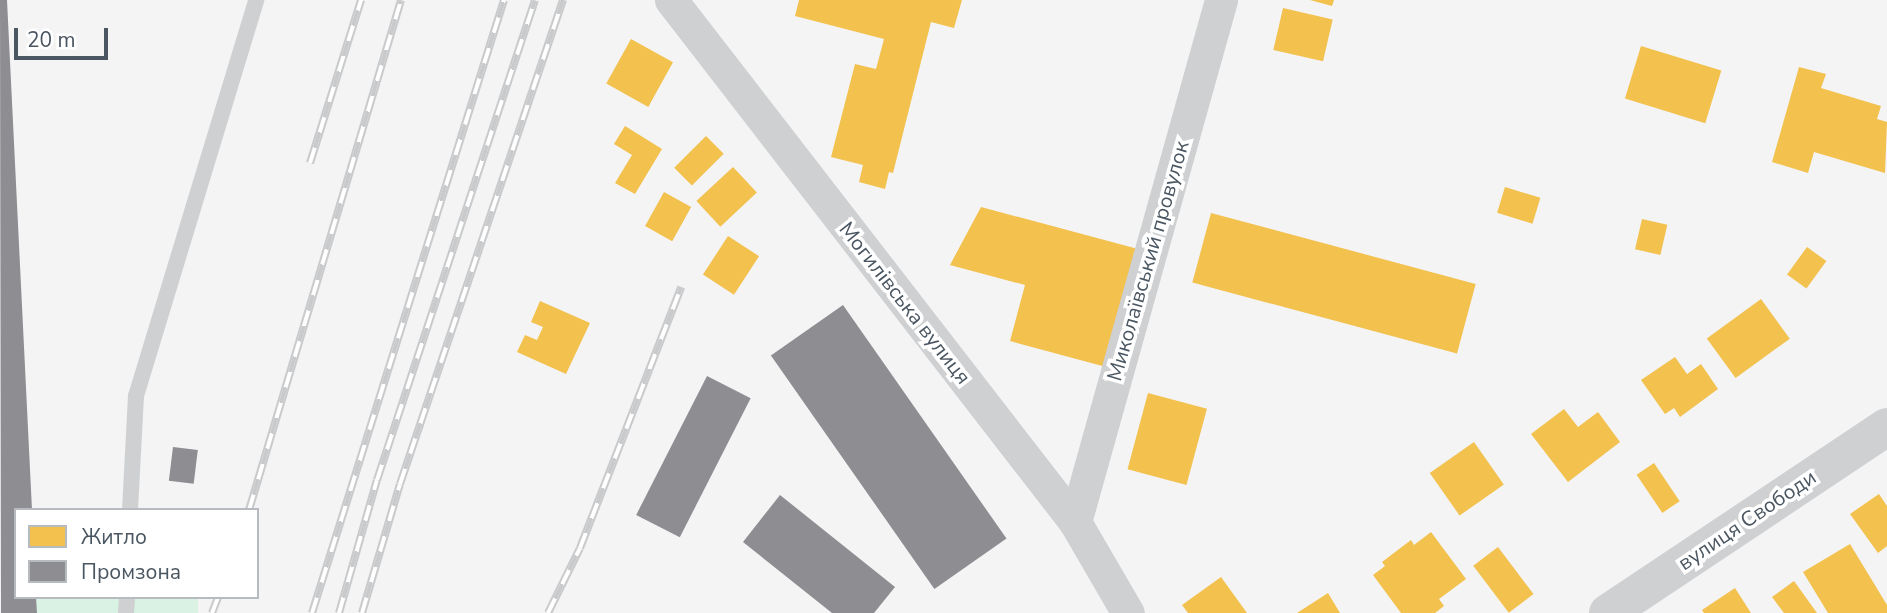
<!DOCTYPE html>
<html>
<head>
<meta charset="utf-8">
<style>
  body { margin:0 }
  #map { position:relative; width:1887px; height:613px; overflow:hidden; background:#f4f4f4; font-family:"Nunito Sans",sans-serif }
  div>[style] { position:absolute }
  [style*='--x'] { left:calc(var(--x)*1px); top:calc(var(--y)*1px); width:calc(var(--w)*1px); rotate:calc(var(--a)*1deg) }
  .green>* { inset:0; background:#d9f2e3; transform-origin:0 0 }
  .homes>* { inset:0; background:#f2c14e; transform-origin:0 0 }
  .industry>* { inset:0; background:#8d8d92; transform-origin:0 0 }
  .service>* { height:16px; margin:-8px; padding:0 8px; transform-origin:8px; border-radius:8px; background:#ced0d2 }
  .minor>* { height:33px; margin:-16.5px; padding:0 16.5px; transform-origin:16.5px; border-radius:16.5px; background:#ced0d2 }
  .tertiary>* { height:38px; margin:-19px; padding:0 19px; transform-origin:19px; border-radius:19px; background:#ced0d2 }
  .rail>* { height:8px; margin-top:-4px; transform-origin:0; background:repeating-linear-gradient(90deg,#fff 0 16px,#c9cacc 0 32px); box-sizing:border-box; border-block:2px solid #c9cacc }
  span { translate:-50% -50%; white-space:nowrap; text-align:center; line-height:1.15; -webkit-text-stroke:7px #fff; paint-order:stroke }
  .street-label { font-size:21px; color:#4a5661 }
  .legend { position:absolute; left:14px; top:508px; width:245px; height:91px; box-sizing:border-box; background:#fff; border:2px solid #b7bbc0; margin:0; padding:9px 12px; list-style:none; font-size:21px; color:#4a5661 }
  .legend li { display:flex; align-items:center; gap:14px; height:35px }
  .legend b { width:35px; border:2px solid #b7bbc0 }
  .scale { position:absolute; left:14px; top:28px; width:94px; height:32px; box-sizing:border-box; border:4px solid #4a5661; border-top:0; padding-left:9px; font-size:21px; line-height:24px; white-space:nowrap; color:#4a5661; -webkit-text-stroke:5px #fff; paint-order:stroke }
</style>
</head>
<body>
<div id="map">
  <div class="green">
    <div style="left:36px;top:597px;width:162px;height:16px"></div>
  </div>
  <div class="homes">
    <div style="clip-path:polygon(799px 0,962px 0,954px 28px,931px 22px,893px 173px,889px 172px,885px 189px,859px 182px,863px 165px,831px 157px,855px 64px,876px 69px,884px 39px,795px 16px)"></div>
    <div style="clip-path:polygon(1310px 0,1334px 0,1332px 6px)"></div>
    <div style="left:1283px;top:8px;width:51px;height:43px;rotate:13deg"></div>
    <div style="left:631px;top:39px;width:48px;height:51px;rotate:29deg"></div>
    <div style="left:1641px;top:46px;width:84px;height:55px;rotate:17deg"></div>
    <div style="clip-path:polygon(1799px 67px,1826px 74px,1821px 88px,1881px 106px,1877px 119px,1887px 122px,1885px 173px,1814px 152px,1808px 173px,1772px 162px)"></div>
    <div style="clip-path:polygon(625px 126px,662px 149px,635px 194px,615px 183px,632px 155px,614px 144px)"></div>
    <div style="left:706px;top:136px;width:25px;height:45px;rotate:45deg"></div>
    <div style="left:733px;top:167px;width:35px;height:50px;rotate:47deg"></div>
    <div style="left:1505px;top:187px;width:37px;height:27px;rotate:17deg"></div>
    <div style="left:664px;top:192px;width:31px;height:39px;rotate:29deg"></div>
    <div style="clip-path:polygon(981px 207px,1138px 249px,1106px 367px,1010px 341px,1025px 285px,950px 265px)"></div>
    <div style="left:1211px;top:213px;width:274px;height:72px;rotate:15deg"></div>
    <div style="left:1642px;top:219px;width:26px;height:31px;rotate:13deg"></div>
    <div style="left:728px;top:236px;width:37px;height:46px;rotate:33deg"></div>
    <div style="left:1807px;top:247px;width:24px;height:34px;rotate:36deg"></div>
    <div style="left:1761px;top:299px;width:49px;height:67px;rotate:54deg"></div>
    <div style="clip-path:polygon(540px 301px,590px 323px,566px 374px,517px 352px,525px 335px,537px 340px,543px 327px,531px 322px)"></div>
    <div style="clip-path:polygon(1675px 357px,1687px 374px,1701px 364px,1718px 389px,1680px 417px,1674px 408px,1665px 414px,1641px 380px)"></div>
    <div style="left:1148px;top:393px;width:61px;height:79px;rotate:15deg"></div>
    <div style="clip-path:polygon(1564px 409px,1578px 427px,1598px 412px,1620px 442px,1568px 482px,1531px 434px)"></div>
    <div style="left:1474px;top:442px;width:52px;height:54px;rotate:55deg"></div>
    <div style="left:1654px;top:463px;width:46px;height:21px;rotate:56deg"></div>
    <div style="clip-path:polygon(1879px 494px,1887px 506px,1887px 546px,1878px 553px,1850px 514px)"></div>
    <div style="clip-path:polygon(1431px 532px,1466px 579px,1439px 599px,1444px 606px,1435px 613px,1401px 613px,1373px 575px,1385px 566px,1382px 562px,1411px 540px,1414px 545px)"></div>
    <div style="clip-path:polygon(1850px 544px,1887px 605px,1887px 613px,1828px 613px,1803px 572px)"></div>
    <div style="left:1498px;top:547px;width:59px;height:31px;rotate:53deg"></div>
    <div style="clip-path:polygon(1221px 577px,1247px 613px,1188px 613px,1182px 605px)"></div>
    <div style="clip-path:polygon(1794px 581px,1817px 613px,1784px 613px,1772px 597px)"></div>
    <div style="clip-path:polygon(1735px 588px,1751px 613px,1704px 613px,1702px 610px)"></div>
    <div style="clip-path:polygon(1328px 593px,1340px 613px,1297px 613px)"></div>
  </div>
  <div class="industry">
    <div style="clip-path:polygon(0 0,7px 0,32px 510px,16px 510px,16px 597px,36px 597px,37px 613px,1px 613px)"></div>
    <div style="left:843px;top:305px;width:285px;height:88px;rotate:55deg"></div>
    <div style="left:707px;top:376px;width:49px;height:156px;rotate:27deg"></div>
    <div style="left:173px;top:447px;width:25px;height:34px;rotate:7deg"></div>
    <div style="clip-path:polygon(780px 495px,895px 587px,874px 613px,832px 613px,743px 542px)"></div>
  </div>
  <div class="service">
    <div style="--x:130;--y:510;--w:114;--a:-87"></div>
    <div style="--x:136;--y:396;--w:414;--a:-73.1"></div>
    <div style="--x:126;--y:613;--w:16;--a:-86"></div>
  </div>
  <div class="minor">
    <div style="--x:671;--y:0;--w:660;--a:52.26"></div>
    <div style="--x:1075;--y:522;--w:105;--a:59.8"></div>
    <div style="--x:1075;--y:522;--w:542;--a:-74.37"></div>
  </div>
  <div class="tertiary">
    <div style="--x:1608;--y:613;--w:335;--a:-33.7"></div>
  </div>
  <div class="rail">
    <div style="--x:310;--y:163;--w:171;--a:-72.6"></div>
    <div style="--x:249;--y:510;--w:532;--a:-73.4"></div>
    <div style="--x:212;--y:613;--w:17;--a:-69"></div>
    <div style="--x:312;--y:613;--w:642;--a:-72.61"></div>
    <div style="--x:339;--y:613;--w:138;--a:-74.1"></div>
    <div style="--x:377;--y:480;--w:505;--a:-71.78"></div>
    <div style="--x:362;--y:613;--w:134;--a:-73.6"></div>
    <div style="--x:400;--y:484;--w:511;--a:-71.39"></div>
    <div style="--x:548;--y:613;--w:72;--a:-63.8"></div>
    <div style="--x:580;--y:548;--w:280;--a:-68.8"></div>
  </div>
  <div class="street-label">
    <span style="left:1148px;top:261px;rotate:-74deg">Миколаївський провулок</span>
    <span style="left:905px;top:303px;rotate:52deg">Могилівська вулиця</span>
    <span style="left:1747px;top:520px;rotate:-34deg">вулиця Свободи</span>
  </div>
  <ul class="legend">
  <li><b style="height:19px;background:#f2c14e"></b>Житло</li>
  <li><b style="height:19px;background:#8d8d92"></b>Промзона</li>
  </ul>
  <div class="scale">20 m</div>
</div>
</body>
</html>
